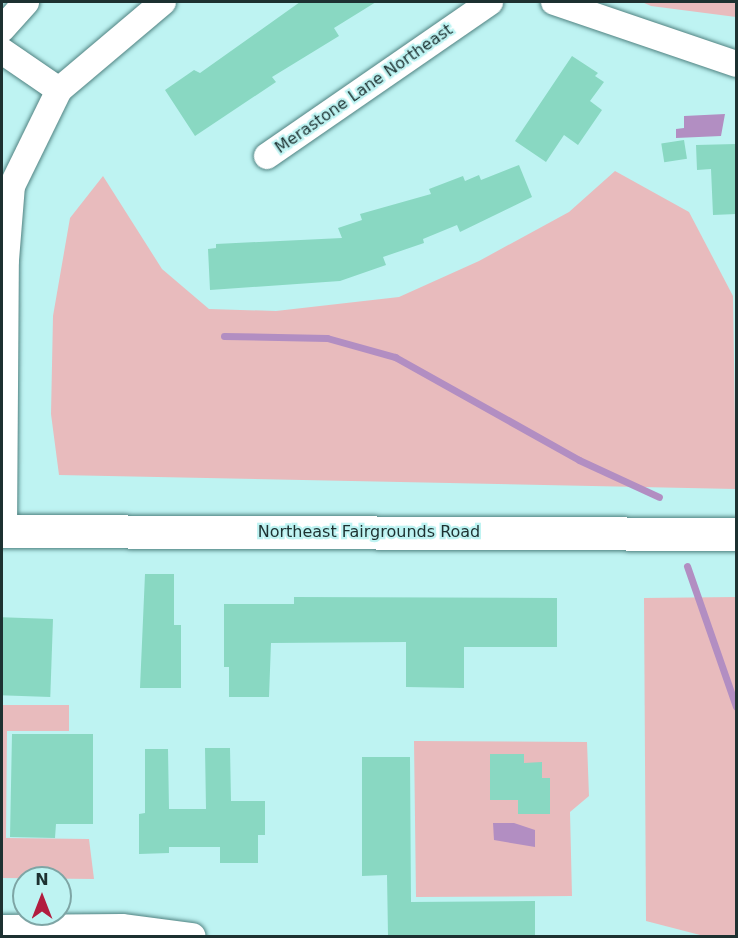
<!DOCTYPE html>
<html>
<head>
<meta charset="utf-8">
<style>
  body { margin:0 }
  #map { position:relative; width:738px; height:938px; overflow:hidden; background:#bef3f2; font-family:"DejaVu Sans",sans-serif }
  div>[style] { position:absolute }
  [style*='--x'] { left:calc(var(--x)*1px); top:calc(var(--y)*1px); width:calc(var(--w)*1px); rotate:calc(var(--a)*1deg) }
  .green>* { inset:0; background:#e8bbbd }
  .water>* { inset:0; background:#b28ec2 }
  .stream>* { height:7px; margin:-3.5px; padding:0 3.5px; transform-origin:3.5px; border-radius:3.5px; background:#b28ec2 }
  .building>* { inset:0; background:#89d8c2; transform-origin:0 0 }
  .roads { filter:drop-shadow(0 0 2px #508281) drop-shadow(0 0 2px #508281) }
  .street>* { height:26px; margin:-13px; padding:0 13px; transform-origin:13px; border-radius:13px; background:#fff }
  .secondary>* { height:33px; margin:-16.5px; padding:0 16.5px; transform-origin:16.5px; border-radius:16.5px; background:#fff }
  span { translate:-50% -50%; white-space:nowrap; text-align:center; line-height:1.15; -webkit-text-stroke:4.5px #bef3f2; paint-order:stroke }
  .street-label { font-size:16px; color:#1d3131 }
  .frame { position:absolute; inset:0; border:3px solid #1d3131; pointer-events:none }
  .north { position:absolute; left:12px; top:866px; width:60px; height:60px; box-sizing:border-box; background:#bef3f2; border:2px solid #7ea5a5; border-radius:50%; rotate:0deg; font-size:16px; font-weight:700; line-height:24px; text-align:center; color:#1d3131 }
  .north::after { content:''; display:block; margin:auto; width:21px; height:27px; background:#b11d3f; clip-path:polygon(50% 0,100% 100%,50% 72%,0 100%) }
</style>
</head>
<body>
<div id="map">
  <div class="green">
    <div style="clip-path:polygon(642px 2px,736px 2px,736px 17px,651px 6px)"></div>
    <div style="clip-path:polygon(615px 171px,689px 212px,733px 296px,736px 489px,59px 475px,51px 414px,53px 316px,70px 218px,103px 176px,162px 269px,209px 309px,276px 311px,399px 297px,479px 261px,569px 212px)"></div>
    <div style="clip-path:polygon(736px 597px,736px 936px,704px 936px,646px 921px,644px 598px)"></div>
    <div style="clip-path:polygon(2px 705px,69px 705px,69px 731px,7px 731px,6px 838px,89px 839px,94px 879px,2px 878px)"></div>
    <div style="clip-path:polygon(414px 741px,587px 742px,589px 796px,570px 812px,572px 896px,416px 897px)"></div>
  </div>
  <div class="water">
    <div style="clip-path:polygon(725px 114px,721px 136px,676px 138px,676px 129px,684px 128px,684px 116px)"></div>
    <div style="clip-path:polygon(493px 823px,514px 823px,535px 830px,535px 847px,494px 840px)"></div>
  </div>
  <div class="stream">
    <div style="--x:224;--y:336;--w:103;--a:1.1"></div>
    <div style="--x:327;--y:338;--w:71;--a:15.6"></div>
    <div style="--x:395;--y:357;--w:211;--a:29.2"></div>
    <div style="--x:579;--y:460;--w:88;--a:24.8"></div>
    <div style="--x:687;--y:566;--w:149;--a:70.8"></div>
  </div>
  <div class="building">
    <div style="clip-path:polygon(300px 2px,376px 2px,334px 28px,339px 36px,272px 77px,276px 82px,195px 136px,165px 90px,194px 70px,200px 73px)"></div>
    <div style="clip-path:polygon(572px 56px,598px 73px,595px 76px,604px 82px,590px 101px,602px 110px,578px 145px,564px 135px,546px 162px,515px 141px)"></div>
    <div style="left:684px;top:140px;width:19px;height:23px;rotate:81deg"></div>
    <div style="clip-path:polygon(736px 144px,736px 214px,713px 215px,711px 169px,697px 170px,696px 145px)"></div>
    <div style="clip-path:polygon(519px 165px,532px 197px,460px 232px,457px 225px,423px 239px,424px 243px,383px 257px,386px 265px,340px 281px,210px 290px,208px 249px,216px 248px,216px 244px,342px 238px,338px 228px,362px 220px,360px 214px,431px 194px,429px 189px,463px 176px,465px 181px,479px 175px,481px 180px)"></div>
    <div style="clip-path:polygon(145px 574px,174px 574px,174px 625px,181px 625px,181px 688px,140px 688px)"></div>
    <div style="clip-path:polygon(294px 597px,557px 598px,557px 647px,464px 647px,464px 688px,406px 687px,406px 642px,271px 643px,269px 697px,229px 697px,229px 667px,224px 667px,224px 604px,294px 604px)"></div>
    <div style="left:53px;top:619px;width:78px;height:51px;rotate:92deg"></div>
    <div style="clip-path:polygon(12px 734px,93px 734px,93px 824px,56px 824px,55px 838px,10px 837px)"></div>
    <div style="clip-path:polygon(205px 748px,230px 748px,231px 801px,265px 801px,265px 835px,258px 835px,258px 863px,220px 863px,220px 847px,169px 847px,169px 853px,139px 854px,139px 814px,145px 813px,145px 749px,168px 749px,169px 809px,206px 809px)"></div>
    <div style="clip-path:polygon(490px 754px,524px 754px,524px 763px,542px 762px,542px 778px,550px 778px,550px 814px,518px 814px,518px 800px,490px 800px)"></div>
    <div style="clip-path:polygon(362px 757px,410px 757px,411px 902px,535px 901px,535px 936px,388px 936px,387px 875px,362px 876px)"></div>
  </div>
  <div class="roads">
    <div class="street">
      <div style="--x:554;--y:2;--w:192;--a:18.8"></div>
      <div style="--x:2;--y:29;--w:36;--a:-48"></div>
      <div style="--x:2;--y:51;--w:69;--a:34.4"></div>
      <div style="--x:267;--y:156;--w:271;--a:-34.6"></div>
      <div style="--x:4;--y:531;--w:271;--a:-89.6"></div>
      <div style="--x:6;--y:260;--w:74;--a:-85.4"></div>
      <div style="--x:12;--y:186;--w:107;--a:-63.9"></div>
      <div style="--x:59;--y:90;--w:136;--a:-40.2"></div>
      <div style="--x:2;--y:928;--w:120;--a:-0.5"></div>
      <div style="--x:122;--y:927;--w:71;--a:7.3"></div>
    </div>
    <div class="secondary">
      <div style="--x:2;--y:531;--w:734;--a:0.23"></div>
    </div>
  </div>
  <div class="street-label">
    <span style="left:364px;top:89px;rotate:-35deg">Merastone Lane Northeast</span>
    <span style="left:369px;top:532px">Northeast Fairgrounds Road</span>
  </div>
  <div class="frame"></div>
  <div class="north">N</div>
</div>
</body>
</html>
